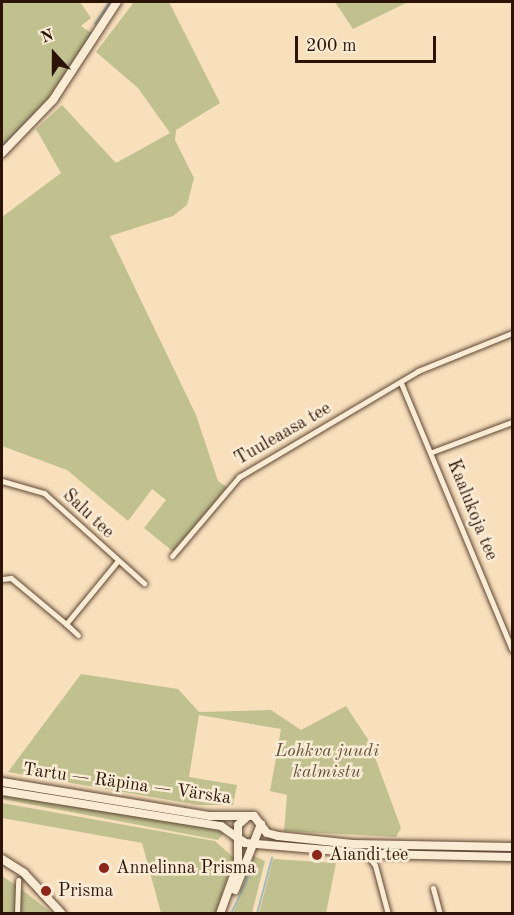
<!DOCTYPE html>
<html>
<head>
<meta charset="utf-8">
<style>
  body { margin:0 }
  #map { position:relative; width:514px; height:915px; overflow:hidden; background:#f8e0bd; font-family:"Old Standard TT",serif }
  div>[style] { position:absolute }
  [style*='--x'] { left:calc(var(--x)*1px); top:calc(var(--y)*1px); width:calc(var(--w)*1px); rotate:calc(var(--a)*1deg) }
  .green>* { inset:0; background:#c0c18f }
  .stream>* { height:1.5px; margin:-0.75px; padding:0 0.75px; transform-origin:0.75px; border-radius:0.75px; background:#a3babc }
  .roads { filter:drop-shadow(0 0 2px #5e4734) drop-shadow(0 0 2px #5e4734) }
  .street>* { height:5px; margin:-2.5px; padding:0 2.5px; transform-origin:2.5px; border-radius:2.5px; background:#faebd4 }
  .secondary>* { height:8px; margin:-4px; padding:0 4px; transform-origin:4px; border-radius:4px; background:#faebd4 }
  .dots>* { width:16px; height:16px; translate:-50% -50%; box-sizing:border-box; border:3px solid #faebd4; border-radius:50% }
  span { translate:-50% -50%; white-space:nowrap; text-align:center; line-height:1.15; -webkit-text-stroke:5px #faebd4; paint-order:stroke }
  .street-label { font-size:18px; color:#2b1406 }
  .park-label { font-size:18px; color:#5f5136; font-style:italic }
  .poi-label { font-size:18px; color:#2b1406 }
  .left { translate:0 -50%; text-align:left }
  .frame { position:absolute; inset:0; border:3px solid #2b1406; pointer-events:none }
  .north { position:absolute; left:24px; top:24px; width:60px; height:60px; -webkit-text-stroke:4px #faebd4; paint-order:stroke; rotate:339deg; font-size:16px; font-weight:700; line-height:24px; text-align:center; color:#2b1406 }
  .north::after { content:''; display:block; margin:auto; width:21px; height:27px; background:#2b1406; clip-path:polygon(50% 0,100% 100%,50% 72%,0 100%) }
  .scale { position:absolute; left:295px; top:36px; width:141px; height:27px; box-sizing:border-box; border:3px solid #2b1406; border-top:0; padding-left:8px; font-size:18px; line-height:21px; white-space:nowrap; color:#2b1406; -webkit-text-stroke:4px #faebd4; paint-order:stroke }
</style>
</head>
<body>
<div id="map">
  <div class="green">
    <div style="clip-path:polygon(2px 2px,80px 2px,91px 18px,81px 26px,91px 33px,52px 95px,2px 147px)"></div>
    <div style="clip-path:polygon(134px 2px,169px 2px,220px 103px,176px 130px,175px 140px,194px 178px,187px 205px,173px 216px,110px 236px,196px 415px,218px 481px,227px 487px,175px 553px,144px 528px,166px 500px,152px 489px,128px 521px,67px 470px,2px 446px,2px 217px,61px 173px,36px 129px,62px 105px,116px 163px,170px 133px,138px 88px,96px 52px)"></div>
    <div style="clip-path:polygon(335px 2px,408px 2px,353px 29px)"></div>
    <div style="clip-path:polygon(81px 674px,178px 689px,199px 712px,271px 710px,301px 730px,346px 706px,369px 741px,401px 828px,396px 837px,284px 831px,287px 795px,270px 791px,281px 729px,199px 715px,189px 777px,237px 785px,233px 805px,198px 805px,8px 772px)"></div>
    <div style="clip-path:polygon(2px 794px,207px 827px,224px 833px,218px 840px,2px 799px)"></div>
    <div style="clip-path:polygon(2px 803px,215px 841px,234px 858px,216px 913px,161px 913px,142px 843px,2px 818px)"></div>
    <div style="clip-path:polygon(254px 856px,265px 861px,252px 913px,233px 913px)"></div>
    <div style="clip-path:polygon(273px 859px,336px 863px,326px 913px,259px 913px)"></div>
    <div style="clip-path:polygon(2px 876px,17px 886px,52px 913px,2px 913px)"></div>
  </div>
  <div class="stream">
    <div style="--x:95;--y:24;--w:27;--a:-56"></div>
    <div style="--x:84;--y:45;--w:14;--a:-60"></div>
    <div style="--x:2;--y:147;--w:46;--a:-45.9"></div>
    <div style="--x:231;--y:914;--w:50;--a:-65"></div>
    <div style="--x:257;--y:914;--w:58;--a:-75"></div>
  </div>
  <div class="roads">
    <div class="street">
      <div style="--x:401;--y:383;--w:289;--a:67.4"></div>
      <div style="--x:432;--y:452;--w:85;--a:-20.6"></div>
      <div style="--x:2;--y:481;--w:44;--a:15.9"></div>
      <div style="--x:44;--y:493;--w:135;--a:42"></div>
      <div style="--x:172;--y:556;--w:104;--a:-49.7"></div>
      <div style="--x:239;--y:477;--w:208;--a:-30.6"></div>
      <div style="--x:418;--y:371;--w:101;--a:-22"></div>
      <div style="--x:2;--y:579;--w:9;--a:-6"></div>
      <div style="--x:11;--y:578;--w:72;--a:39.9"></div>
      <div style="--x:78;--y:635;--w:16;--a:-137"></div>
      <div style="--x:66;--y:624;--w:80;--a:-50.6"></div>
      <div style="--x:366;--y:854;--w:14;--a:51"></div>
      <div style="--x:375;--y:865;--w:51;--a:75.1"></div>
      <div style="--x:433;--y:888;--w:27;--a:75"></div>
      <div style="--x:17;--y:914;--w:34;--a:-88"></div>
    </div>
    <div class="secondary">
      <div style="--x:2;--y:153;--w:74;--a:-46.1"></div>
      <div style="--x:53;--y:100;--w:117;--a:-56.9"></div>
      <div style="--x:2;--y:782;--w:211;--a:9.3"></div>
      <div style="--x:210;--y:816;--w:44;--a:0"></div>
      <div style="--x:254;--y:816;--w:21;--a:53"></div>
      <div style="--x:267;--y:833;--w:11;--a:15"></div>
      <div style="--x:278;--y:836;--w:75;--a:6.1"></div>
      <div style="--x:353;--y:844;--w:159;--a:1.1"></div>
      <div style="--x:2;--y:791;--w:222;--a:9.1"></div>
      <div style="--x:221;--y:826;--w:29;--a:35"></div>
      <div style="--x:245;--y:843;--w:129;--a:4.9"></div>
      <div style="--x:374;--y:854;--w:138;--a:1.2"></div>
      <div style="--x:2;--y:859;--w:26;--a:32"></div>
      <div style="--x:24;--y:873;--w:56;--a:47.2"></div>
      <div style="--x:235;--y:890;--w:71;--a:-68.5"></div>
      <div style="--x:220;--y:914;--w:53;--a:-70.2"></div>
      <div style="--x:238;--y:864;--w:39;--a:-90"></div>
      <div style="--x:238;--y:825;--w:13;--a:-42"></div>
    </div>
  </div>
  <div class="dots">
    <div style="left:317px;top:855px;background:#8f2418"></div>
    <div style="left:104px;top:868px;background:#8f2418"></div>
    <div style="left:46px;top:891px;background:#8f2418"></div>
  </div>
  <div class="street-label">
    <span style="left:283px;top:434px;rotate:-30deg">Tuuleaasa tee</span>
    <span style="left:472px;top:510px;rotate:68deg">Kaalukoja tee</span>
    <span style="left:88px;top:514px;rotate:43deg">Salu tee</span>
    <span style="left:127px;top:784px;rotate:8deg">Tartu — Räpina — Värska</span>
  </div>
  <div class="park-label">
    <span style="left:327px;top:762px">Lohkva juudi<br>kalmistu</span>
  </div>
  <div class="poi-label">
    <span class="left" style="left:329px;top:855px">Aiandi tee</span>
    <span class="left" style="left:116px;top:868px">Annelinna Prisma</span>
    <span class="left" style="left:58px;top:891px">Prisma</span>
  </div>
  <div class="frame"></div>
  <div class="north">N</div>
  <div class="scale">200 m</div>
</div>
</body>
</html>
